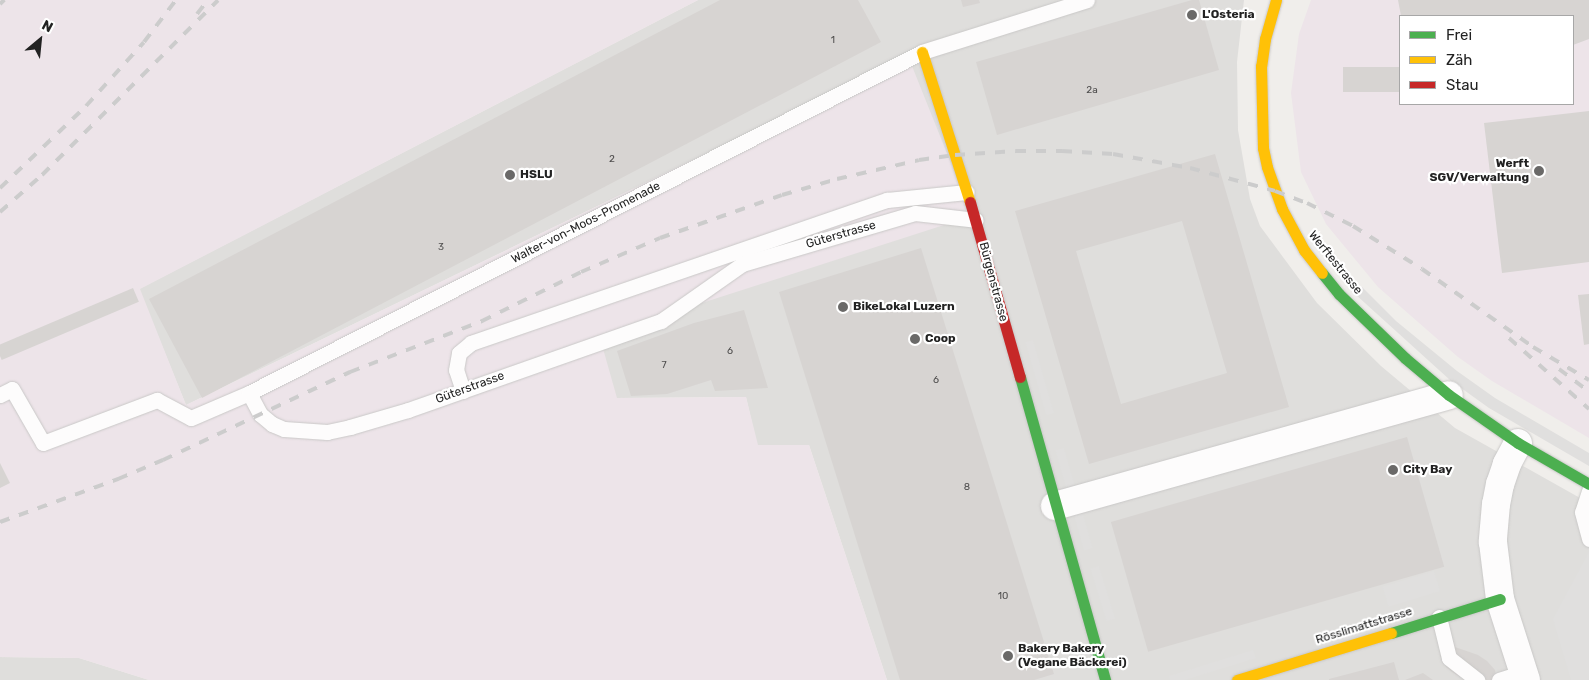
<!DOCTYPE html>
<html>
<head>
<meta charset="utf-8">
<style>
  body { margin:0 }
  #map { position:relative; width:1589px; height:680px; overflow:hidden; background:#f0eeeb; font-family:Rubik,sans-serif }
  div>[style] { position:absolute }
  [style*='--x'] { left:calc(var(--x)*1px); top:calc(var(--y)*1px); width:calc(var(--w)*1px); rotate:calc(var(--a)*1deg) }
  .residential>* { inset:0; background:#dfdedc }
  .industrial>* { inset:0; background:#ede4e9 }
  .parking>* { inset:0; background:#e0dfde; transform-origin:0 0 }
  .building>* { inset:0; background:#d7d4d2; transform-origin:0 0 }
  .roads { filter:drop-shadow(0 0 1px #c9c8c7) drop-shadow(0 0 1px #c9c8c7) }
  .lane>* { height:15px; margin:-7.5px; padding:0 7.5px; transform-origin:7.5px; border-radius:7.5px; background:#fdfcfc }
  .street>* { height:28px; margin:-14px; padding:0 14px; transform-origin:14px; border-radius:14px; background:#fdfcfc }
  .fast>* { height:11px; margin:-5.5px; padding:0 5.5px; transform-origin:5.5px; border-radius:5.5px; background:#4caf50 }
  .slow>* { height:11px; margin:-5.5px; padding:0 5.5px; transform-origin:5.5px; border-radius:5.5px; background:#ffc107 }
  .jam>* { height:11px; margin:-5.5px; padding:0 5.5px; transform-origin:5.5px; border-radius:5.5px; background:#c62828 }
  .rail>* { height:4px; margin-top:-2px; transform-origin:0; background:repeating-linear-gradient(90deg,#ccc 0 10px,transparent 0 20px) }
  .dots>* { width:14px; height:14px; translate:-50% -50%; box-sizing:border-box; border:2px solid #fff; border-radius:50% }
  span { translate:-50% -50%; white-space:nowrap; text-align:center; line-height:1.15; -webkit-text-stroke:4.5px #fff; paint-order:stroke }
  .number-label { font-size:10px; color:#4f4e4e }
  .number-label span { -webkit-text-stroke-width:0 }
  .poi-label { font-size:12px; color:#222; font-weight:700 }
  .left { translate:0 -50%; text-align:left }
  .right { translate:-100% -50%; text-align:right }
  .street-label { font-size:12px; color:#222 }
  .legend { position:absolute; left:1399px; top:15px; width:175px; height:90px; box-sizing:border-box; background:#fff; border:1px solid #a7a7a7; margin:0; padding:6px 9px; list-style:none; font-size:15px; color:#222 }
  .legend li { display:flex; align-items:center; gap:10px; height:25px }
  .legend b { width:25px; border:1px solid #a7a7a7 }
  .north { position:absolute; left:15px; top:15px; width:50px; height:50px; -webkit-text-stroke:4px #fff; paint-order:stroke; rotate:28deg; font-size:14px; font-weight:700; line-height:20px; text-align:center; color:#222 }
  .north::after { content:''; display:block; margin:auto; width:18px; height:22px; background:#222; clip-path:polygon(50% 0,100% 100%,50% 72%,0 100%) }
</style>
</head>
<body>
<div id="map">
  <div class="residential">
    <div style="clip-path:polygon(698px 0,1244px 0,1237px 62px,1238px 130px,1250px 199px,1260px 226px,1317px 303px,1381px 366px,1455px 428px,1589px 503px,1589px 680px,887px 680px,809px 445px,757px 445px,746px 397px,616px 398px,601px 345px,908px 56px,186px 405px,139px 289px)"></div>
    <div style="clip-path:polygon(0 657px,79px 658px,149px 680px,0 680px)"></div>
  </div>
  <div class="industrial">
    <div style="clip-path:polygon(0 0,698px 0,140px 289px,186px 405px,908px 56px,972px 216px,615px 331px,602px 345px,617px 398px,746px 397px,758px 445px,809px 445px,887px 680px,149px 680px,79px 658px,0 657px)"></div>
    <div style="clip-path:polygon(evenodd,1311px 0,1589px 0,1589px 438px,1492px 381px,1458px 357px,1378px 287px,1326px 224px,1301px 172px,1291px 93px,1299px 34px,1311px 0,1400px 16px,1573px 16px,1573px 104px,1400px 104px,1400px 16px)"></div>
  </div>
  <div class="parking">
    <div style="clip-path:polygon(1362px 287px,1396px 321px,1457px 371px,1495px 398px,1589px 453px,1589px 466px,1489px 408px,1450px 380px,1355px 294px)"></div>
    <div style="left:1033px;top:340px;width:76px;height:8px;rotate:74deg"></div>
    <div style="left:1064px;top:448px;width:104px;height:9px;rotate:74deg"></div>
    <div style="clip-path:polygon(1589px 552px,1589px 680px,1571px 680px,1553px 619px)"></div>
    <div style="left:1099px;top:566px;width:55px;height:9px;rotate:73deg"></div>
    <div style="left:1434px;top:571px;width:21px;height:54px;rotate:73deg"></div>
    <div style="clip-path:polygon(1253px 650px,1256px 658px,1185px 680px,1170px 680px,1169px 676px)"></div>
  </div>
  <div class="building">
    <div style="clip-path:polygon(720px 0,858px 0,881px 42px,202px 398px,149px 299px)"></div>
    <div style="clip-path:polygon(961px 0,979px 0,980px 3px,963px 7px)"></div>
    <div style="clip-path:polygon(1192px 0,1199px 0,1219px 70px,997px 135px,976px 62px)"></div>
    <div style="clip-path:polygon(1398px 0,1589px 0,1589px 39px,1573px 45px,1573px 16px,1401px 16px)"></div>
    <div style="left:1400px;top:67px;width:25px;height:57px;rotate:90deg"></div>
    <div style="clip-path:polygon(1589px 111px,1589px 262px,1502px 273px,1484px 123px)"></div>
    <div style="clip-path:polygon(evenodd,1215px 154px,1289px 407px,1089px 464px,1015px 211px,1215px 154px,1182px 221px,1227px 373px,1121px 404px,1076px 251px,1182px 221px)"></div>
    <div style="clip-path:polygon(921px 248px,1054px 674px,1034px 680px,900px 680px,779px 292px)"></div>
    <div style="left:133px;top:288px;width:15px;height:149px;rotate:67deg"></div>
    <div style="clip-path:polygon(1589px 294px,1589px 344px,1584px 345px,1578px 295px)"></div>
    <div style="clip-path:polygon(744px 310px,768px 388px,715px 391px,711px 380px,667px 394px,631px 396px,617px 351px,694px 323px)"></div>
    <div style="left:1407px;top:437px;width:135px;height:308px;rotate:74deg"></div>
    <div style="clip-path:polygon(0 463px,10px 483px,0 488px)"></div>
    <div style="clip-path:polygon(1455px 647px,1478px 655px,1487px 661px,1495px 670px,1496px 680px,1465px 680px,1452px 672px,1446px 667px,1440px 656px,1445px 648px)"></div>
    <div style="clip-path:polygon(1394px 662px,1399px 680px,1329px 680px,1329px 679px)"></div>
    <div style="clip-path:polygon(1423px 673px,1433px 680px,1405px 680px)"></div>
  </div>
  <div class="roads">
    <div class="lane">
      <div style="--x:463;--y:391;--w:22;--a:-108"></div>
      <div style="--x:456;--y:370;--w:17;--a:-80"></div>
      <div style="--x:459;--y:353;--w:16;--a:-40"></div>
      <div style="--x:471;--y:343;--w:440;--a:-19"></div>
      <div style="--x:887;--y:200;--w:80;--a:-5.7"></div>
      <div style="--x:249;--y:393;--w:24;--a:62"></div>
      <div style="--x:260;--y:414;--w:16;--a:40"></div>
      <div style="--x:272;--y:424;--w:13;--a:23"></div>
      <div style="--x:284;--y:429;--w:43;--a:4"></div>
      <div style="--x:327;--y:432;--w:24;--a:-12"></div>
      <div style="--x:350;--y:427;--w:60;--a:-16.3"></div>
      <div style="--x:408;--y:410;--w:268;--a:-19.4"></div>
      <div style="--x:661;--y:321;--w:99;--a:-35.1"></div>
      <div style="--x:742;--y:264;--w:180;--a:-16.4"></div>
      <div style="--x:915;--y:213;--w:61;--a:6.5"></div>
      <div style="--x:0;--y:395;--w:13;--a:-27"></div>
      <div style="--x:12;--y:389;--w:62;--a:60.1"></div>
      <div style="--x:43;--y:443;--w:122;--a:-20.7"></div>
      <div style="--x:157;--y:400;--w:38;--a:28"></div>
      <div style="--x:191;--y:418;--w:63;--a:-23.3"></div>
      <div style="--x:249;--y:393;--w:754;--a:-26.87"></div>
      <div style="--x:922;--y:52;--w:173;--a:-17.5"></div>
      <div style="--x:1589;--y:491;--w:22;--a:108"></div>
      <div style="--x:1582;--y:512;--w:28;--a:75"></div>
      <div style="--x:1439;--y:617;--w:42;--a:76.3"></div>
      <div style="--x:1449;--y:658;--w:36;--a:38"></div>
      <div style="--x:1499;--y:680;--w:25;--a:-18"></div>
    </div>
    <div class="street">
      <div style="--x:1518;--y:443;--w:24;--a:118"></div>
      <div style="--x:1507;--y:464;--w:21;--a:109"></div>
      <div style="--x:1500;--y:484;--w:20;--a:101"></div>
      <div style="--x:1496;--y:504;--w:38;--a:95"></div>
      <div style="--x:1493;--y:542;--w:57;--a:83"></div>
      <div style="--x:1500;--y:599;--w:85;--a:72.2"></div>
      <div style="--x:1055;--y:506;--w:409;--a:-15.7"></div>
    </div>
    <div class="fast">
      <div style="--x:1322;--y:273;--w:27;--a:51"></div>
      <div style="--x:1339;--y:294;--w:92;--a:44.1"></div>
      <div style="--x:1405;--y:358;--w:57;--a:40.1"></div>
      <div style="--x:1449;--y:395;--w:84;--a:34.8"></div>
      <div style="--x:1518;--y:443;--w:82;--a:30"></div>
      <div style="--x:1020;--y:377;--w:315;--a:74.3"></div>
      <div style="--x:1391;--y:633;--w:114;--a:-17.3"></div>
    </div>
    <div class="slow">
      <div style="--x:1276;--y:0;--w:41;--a:105.8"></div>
      <div style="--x:1265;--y:39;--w:27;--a:98"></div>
      <div style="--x:1261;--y:66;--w:82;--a:88.6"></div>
      <div style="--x:1263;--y:148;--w:19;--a:78"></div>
      <div style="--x:1267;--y:167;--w:45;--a:70.3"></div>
      <div style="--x:1282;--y:209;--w:47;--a:61.8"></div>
      <div style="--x:1304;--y:250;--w:29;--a:52"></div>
      <div style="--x:922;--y:52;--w:157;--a:72.3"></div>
      <div style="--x:1237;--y:680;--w:161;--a:-17"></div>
    </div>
    <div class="jam">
      <div style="--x:970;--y:202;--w:182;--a:74.1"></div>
    </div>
  </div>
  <div class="rail">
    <div style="--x:0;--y:4;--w:6;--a:-45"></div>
    <div style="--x:197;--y:14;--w:18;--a:-52"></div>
    <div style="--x:0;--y:188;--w:119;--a:-43.6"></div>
    <div style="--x:86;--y:106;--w:86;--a:-47.8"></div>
    <div style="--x:144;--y:42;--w:53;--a:-52.7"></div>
    <div style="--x:0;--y:212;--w:56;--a:-41.4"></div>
    <div style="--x:42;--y:175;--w:248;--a:-44.8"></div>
    <div style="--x:1509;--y:338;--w:107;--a:41.6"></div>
    <div style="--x:1559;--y:369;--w:38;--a:37"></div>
    <div style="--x:0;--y:522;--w:126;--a:-20"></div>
    <div style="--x:118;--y:479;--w:49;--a:-22.9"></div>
    <div style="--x:163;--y:460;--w:207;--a:-25.2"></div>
    <div style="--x:350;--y:372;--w:142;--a:-21.1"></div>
    <div style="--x:482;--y:321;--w:110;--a:-26.3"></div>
    <div style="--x:581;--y:272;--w:86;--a:-23.3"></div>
    <div style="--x:660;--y:238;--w:129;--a:-19.4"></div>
    <div style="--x:782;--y:195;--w:57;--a:-16.2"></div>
    <div style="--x:837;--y:179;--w:84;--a:-13"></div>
    <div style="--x:919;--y:160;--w:36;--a:-8"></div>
    <div style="--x:955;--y:155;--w:61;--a:-3.8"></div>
    <div style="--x:1016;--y:151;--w:46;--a:0"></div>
    <div style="--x:1062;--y:151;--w:51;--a:3.4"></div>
    <div style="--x:1113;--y:154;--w:78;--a:10.3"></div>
    <div style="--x:1190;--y:168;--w:88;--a:15.1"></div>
    <div style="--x:1275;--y:191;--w:34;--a:21"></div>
    <div style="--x:1307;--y:203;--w:51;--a:26.6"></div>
    <div style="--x:1353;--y:226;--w:81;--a:31.9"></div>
    <div style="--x:1422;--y:269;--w:136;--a:35.1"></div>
    <div style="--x:1533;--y:347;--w:65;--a:30.5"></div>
  </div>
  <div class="dots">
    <div style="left:1192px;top:15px;background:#6a6968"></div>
    <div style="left:1539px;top:171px;background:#6a6968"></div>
    <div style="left:510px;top:175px;background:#6a6968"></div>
    <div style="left:843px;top:307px;background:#6a6968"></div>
    <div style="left:915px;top:339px;background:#6a6968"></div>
    <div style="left:1393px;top:470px;background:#6a6968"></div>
    <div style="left:1008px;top:656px;background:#6a6968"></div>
  </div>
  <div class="number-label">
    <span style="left:833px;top:41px">1</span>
    <span style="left:1092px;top:91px">2a</span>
    <span style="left:612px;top:160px">2</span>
    <span style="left:441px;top:248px">3</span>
    <span style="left:730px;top:352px">6</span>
    <span style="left:664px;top:366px">7</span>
    <span style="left:936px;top:381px">6</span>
    <span style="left:967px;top:488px">8</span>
    <span style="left:1003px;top:597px">10</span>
  </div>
  <div class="poi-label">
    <span class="left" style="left:1202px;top:15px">L'Osteria</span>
    <span class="right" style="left:1529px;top:171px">Werft<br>SGV/Verwaltung</span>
    <span class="left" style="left:520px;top:175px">HSLU</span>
    <span class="left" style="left:853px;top:307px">BikeLokal Luzern</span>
    <span class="left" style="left:925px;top:339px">Coop</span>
    <span class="left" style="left:1403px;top:470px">City Bay</span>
    <span class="left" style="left:1018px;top:656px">Bakery Bakery<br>(Vegane Bäckerei)</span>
  </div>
  <div class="street-label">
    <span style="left:586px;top:223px;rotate:-27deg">Walter-von-Moos-Promenade</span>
    <span style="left:841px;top:235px;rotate:-16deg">Güterstrasse</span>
    <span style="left:1335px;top:263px;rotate:51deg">Werftestrasse</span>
    <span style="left:993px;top:282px;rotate:75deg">Bürgenstrasse</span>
    <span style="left:470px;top:388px;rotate:-20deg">Güterstrasse</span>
    <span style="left:1364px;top:626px;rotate:-17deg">Rösslimattstrasse</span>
  </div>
  <ul class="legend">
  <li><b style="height:6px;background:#4caf50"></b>Frei</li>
  <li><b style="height:6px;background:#ffc107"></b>Zäh</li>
  <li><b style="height:6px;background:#c62828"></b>Stau</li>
  </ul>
  <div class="north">N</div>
</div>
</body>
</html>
